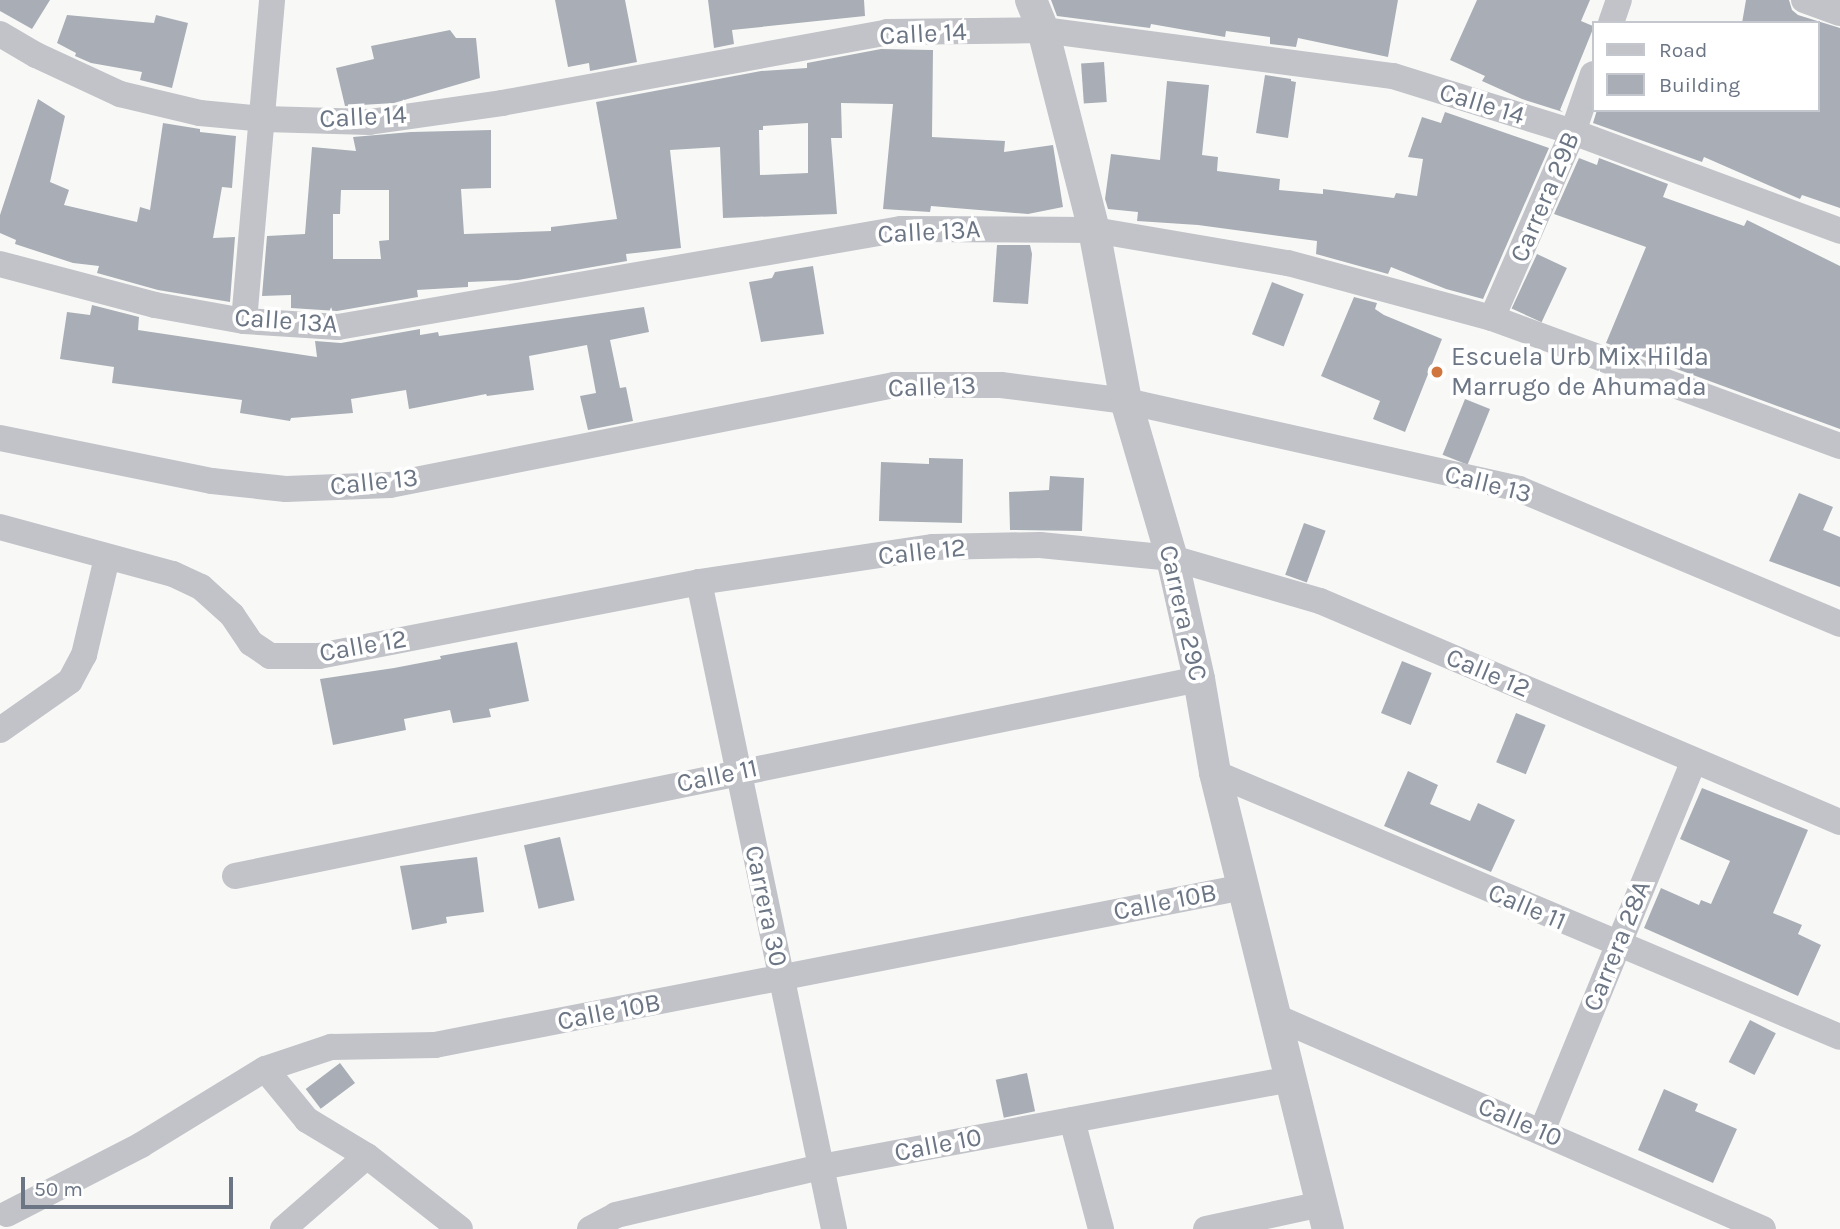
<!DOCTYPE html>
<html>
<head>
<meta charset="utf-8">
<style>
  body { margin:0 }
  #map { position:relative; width:1840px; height:1229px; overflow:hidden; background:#f8f9f7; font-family:Karla,sans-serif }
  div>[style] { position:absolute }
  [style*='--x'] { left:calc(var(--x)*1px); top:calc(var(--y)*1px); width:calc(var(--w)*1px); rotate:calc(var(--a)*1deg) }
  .building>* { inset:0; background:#a9aeb6; transform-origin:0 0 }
  .minor>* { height:26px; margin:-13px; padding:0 13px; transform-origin:13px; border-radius:13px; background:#c1c3c8 }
  .tertiary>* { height:32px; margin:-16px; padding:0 16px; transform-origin:16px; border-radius:16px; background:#c1c3c8 }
  .dots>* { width:19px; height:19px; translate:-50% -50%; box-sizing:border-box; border:4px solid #fff; border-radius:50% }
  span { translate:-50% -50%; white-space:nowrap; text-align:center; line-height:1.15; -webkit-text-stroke:7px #fff; paint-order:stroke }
  .street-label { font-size:26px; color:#6b7584 }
  .poi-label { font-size:26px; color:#6b7584 }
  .left { translate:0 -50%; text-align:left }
  .legend { position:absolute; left:1592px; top:21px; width:228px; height:91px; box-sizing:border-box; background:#fff; border:2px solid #c4c8ce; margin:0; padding:9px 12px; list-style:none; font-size:21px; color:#6b7584 }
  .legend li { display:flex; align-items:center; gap:14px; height:35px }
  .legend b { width:35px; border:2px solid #c4c8ce }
  .scale { position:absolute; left:21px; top:1177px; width:212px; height:32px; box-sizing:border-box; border:4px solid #6b7584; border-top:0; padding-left:9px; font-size:21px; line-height:24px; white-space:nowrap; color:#6b7584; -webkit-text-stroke:5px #fff; paint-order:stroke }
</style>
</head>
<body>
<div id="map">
  <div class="building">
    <div style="clip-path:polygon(0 0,50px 0,32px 29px,0 11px)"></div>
    <div style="clip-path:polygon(555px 0,625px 0,637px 62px,590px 71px,589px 63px,568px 67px)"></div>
    <div style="clip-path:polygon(708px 0,864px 0,865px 16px,732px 30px,734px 44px,714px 48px)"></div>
    <div style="clip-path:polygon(1051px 0,1398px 0,1388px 57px,1298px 38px,1296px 47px,1270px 44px,1270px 37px,1226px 31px,1225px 37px,1151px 24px,1150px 28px,1057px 16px)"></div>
    <div style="clip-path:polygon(1477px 0,1590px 0,1581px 21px,1593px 26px,1593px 29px,1560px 110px,1563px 112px,1522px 99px,1482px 81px,1485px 76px,1450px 60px)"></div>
    <div style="clip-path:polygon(1746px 0,1789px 0,1792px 10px,1798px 15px,1840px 28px,1840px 208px,1802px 195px,1800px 199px,1704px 157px,1702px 162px,1593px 123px,1597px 110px,1817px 110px,1817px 23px,1742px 23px)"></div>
    <div style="clip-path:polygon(67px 15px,154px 23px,156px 15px,188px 23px,172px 88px,140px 80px,142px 72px,91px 63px,75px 56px,76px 53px,57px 43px)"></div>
    <div style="clip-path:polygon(450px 30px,456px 38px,476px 38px,480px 78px,394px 103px,345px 106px,336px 68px,374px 59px,371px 46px)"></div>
    <div style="clip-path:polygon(evenodd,881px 49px,933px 50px,932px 137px,1005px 141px,1004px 152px,1053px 145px,1063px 207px,1028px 214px,931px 206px,930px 212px,883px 209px,893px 104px,841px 103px,842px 138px,831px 138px,837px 214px,723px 218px,720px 147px,670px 150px,681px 248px,626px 254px,627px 261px,518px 280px,468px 282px,468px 287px,417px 290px,418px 297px,337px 311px,291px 308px,291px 295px,262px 296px,267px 236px,305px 234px,312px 147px,356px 151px,353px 137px,411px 132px,491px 130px,491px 188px,461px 189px,464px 234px,551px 231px,551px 227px,617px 219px,596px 102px,761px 71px,807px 68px,807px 63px,881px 49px,808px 123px,808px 173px,760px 175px,759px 130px,763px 130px,763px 126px,808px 123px,881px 49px,341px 190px,389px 190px,389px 240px,379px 241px,381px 259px,333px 259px,333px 214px,340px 214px,341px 190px)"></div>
    <div style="left:1104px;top:62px;width:40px;height:23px;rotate:86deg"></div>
    <div style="clip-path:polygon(1265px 75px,1291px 79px,1291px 81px,1296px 82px,1288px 138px,1256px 133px)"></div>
    <div style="clip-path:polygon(1167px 81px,1209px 85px,1202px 155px,1218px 157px,1217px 171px,1280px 179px,1279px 190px,1323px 194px,1323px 189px,1394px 198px,1396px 193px,1417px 196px,1423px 159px,1408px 157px,1422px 117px,1441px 123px,1445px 112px,1549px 148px,1483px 299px,1446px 289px,1391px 267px,1388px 274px,1316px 254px,1317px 241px,1198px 225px,1137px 221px,1138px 212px,1108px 209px,1105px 199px,1111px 154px,1160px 160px)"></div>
    <div style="clip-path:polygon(38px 99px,65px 116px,50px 182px,69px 190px,64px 205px,137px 222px,140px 207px,150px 210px,163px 123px,200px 129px,200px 132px,236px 136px,232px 188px,222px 187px,213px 238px,235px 237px,230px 302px,158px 290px,97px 273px,99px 266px,73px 263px,15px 244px,16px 240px,0 233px,0 215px)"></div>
    <div style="clip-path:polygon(1579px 158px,1597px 165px,1599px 158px,1668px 184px,1663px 197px,1744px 226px,1747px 220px,1840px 266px,1840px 429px,1606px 343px,1646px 247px,1554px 214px)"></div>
    <div style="clip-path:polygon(997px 245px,1030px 245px,1032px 254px,1028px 304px,993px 302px)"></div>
    <div style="left:1537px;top:254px;width:33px;height:60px;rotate:25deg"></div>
    <div style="clip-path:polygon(813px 266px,824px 334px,761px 342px,749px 282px,772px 278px,775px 272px)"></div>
    <div style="left:1272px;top:282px;width:34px;height:56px;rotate:21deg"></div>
    <div style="clip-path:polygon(1354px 297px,1377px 303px,1375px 309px,1384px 315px,1442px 339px,1405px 432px,1373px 419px,1380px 401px,1321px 376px)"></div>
    <div style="clip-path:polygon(92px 305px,139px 317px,138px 330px,317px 357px,315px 341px,341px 343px,420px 329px,420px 335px,438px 332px,439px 336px,644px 307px,649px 332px,610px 340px,620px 388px,626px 387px,633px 421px,588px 430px,580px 396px,596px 393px,587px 345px,529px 356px,534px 390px,487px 396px,486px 394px,409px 409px,406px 390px,351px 399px,353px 413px,291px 418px,290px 421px,240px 413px,242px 400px,112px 383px,114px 367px,60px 359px,67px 312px,90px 315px)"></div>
    <div style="left:1465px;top:399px;width:27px;height:60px;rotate:22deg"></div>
    <div style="clip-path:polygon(929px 458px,963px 459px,962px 523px,879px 521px,881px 462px,929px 464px)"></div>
    <div style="clip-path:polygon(1050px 476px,1084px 478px,1082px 531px,1010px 530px,1009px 492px,1049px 490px)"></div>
    <div style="clip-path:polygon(1799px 493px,1833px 507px,1823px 530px,1840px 537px,1840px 587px,1769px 561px)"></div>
    <div style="left:1304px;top:523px;width:23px;height:55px;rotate:20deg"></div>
    <div style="clip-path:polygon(517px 642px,529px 701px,489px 709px,491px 717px,453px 723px,450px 710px,404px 719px,406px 730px,333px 745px,320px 679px,394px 668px,441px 659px,440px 656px)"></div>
    <div style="left:1402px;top:661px;width:32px;height:56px;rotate:22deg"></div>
    <div style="left:1516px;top:713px;width:32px;height:53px;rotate:22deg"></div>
    <div style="clip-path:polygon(1408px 771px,1438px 785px,1430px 804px,1470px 821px,1478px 803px,1515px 820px,1491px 872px,1384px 826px)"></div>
    <div style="clip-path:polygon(1702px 788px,1808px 830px,1773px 913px,1802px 925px,1798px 934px,1821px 945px,1798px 996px,1644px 928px,1661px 888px,1699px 905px,1701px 900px,1711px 904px,1730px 861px,1680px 839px)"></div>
    <div style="left:560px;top:837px;width:65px;height:37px;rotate:77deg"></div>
    <div style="clip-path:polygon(477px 857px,484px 912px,446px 917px,447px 923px,412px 930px,400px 866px)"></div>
    <div style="left:1750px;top:1020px;width:29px;height:47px;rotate:27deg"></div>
    <div style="left:340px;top:1063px;width:25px;height:43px;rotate:53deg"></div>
    <div style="left:1027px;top:1073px;width:39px;height:32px;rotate:78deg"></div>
    <div style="clip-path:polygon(1664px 1089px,1698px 1104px,1695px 1111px,1737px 1129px,1713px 1183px,1638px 1150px)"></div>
  </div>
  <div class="minor">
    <div style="--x:1804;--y:0;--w:38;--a:20"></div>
    <div style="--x:1611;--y:23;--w:24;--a:-71"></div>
    <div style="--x:0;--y:34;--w:42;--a:30.3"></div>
    <div style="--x:36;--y:55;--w:93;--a:24.9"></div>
    <div style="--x:120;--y:94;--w:82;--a:13.4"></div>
    <div style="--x:200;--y:113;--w:64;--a:5.4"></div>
    <div style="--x:264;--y:119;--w:105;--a:1.6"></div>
    <div style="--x:369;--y:122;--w:134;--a:-8.1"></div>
    <div style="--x:502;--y:103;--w:391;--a:-10.4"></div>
    <div style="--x:887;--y:32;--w:156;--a:-0.7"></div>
    <div style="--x:1043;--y:30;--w:353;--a:7.5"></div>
    <div style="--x:1393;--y:76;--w:189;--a:17.3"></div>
    <div style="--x:1573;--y:132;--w:285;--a:20.3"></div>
    <div style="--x:0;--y:264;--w:160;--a:14.8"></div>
    <div style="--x:155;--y:305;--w:90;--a:10.2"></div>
    <div style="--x:244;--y:321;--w:94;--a:3.7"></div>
    <div style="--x:338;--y:327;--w:571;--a:-9.87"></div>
    <div style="--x:901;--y:229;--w:193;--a:0.3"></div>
    <div style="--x:1094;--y:230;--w:197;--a:9.7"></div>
    <div style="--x:1288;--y:263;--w:211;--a:15.1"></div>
    <div style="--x:1492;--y:318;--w:371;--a:20.2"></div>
    <div style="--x:1492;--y:318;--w:203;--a:-66.5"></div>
    <div style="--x:1573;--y:132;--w:61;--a:-71"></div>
    <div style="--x:244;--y:321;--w:322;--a:-85"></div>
    <div style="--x:0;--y:438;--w:216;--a:11.5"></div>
    <div style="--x:212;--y:481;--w:74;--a:6.2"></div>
    <div style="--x:286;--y:489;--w:104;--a:-2.2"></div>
    <div style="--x:390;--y:485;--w:514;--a:-11.22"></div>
    <div style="--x:894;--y:385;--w:107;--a:0"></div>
    <div style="--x:1001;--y:385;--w:126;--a:7.3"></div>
    <div style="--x:1126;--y:401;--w:403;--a:12.6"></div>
    <div style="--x:1519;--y:489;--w:348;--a:22.8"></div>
    <div style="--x:0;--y:527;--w:179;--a:15.2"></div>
    <div style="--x:173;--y:574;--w:31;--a:25"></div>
    <div style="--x:201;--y:587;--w:42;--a:42.1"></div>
    <div style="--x:232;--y:615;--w:34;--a:56"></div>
    <div style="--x:251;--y:643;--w:23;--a:34"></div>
    <div style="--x:270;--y:656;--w:49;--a:0"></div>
    <div style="--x:319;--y:656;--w:387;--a:-11"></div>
    <div style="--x:699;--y:582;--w:237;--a:-8.5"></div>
    <div style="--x:933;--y:547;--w:107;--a:-1.1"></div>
    <div style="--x:1040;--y:545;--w:133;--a:5.6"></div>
    <div style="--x:1172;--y:558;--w:154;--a:16.2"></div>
    <div style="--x:1320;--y:601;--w:565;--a:23.03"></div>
    <div style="--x:699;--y:582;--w:661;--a:78.21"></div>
    <div style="--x:0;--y:730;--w:85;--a:-35"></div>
    <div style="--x:70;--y:681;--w:30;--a:-62"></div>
    <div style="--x:84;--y:655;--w:100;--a:-76.7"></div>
    <div style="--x:1215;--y:773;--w:678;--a:22.9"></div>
    <div style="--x:235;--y:876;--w:984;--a:-11.55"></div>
    <div style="--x:1276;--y:1017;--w:531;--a:23.52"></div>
    <div style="--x:265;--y:1069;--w:66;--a:50.5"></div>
    <div style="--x:307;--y:1120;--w:70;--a:31"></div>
    <div style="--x:367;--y:1156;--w:118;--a:38.1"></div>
    <div style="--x:1072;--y:1120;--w:113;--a:75.1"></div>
    <div style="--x:1542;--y:1131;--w:399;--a:-67.7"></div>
    <div style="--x:7;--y:1214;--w:151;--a:-27.2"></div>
    <div style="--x:141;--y:1145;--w:145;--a:-31.5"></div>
    <div style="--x:265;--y:1069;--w:70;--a:-18.4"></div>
    <div style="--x:331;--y:1047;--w:104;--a:-1.1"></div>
    <div style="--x:435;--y:1045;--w:824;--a:-11.05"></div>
    <div style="--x:283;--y:1229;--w:111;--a:-41"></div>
    <div style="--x:590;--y:1229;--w:30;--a:-28"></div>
    <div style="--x:616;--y:1215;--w:211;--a:-13.2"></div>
    <div style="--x:821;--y:1167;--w:478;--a:-10.6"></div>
    <div style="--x:1206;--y:1229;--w:119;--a:-12.2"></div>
  </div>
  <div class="tertiary">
    <div style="--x:1031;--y:0;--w:32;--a:68"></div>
    <div style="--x:1043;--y:30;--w:206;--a:75.7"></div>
    <div style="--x:1094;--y:230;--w:174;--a:79.4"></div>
    <div style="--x:1126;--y:401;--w:164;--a:73.7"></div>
    <div style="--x:1172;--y:558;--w:124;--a:77.4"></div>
    <div style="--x:1199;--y:679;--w:95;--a:80.3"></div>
    <div style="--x:1215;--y:773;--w:470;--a:76.1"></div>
  </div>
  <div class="dots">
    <div style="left:1437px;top:372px;background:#d1753e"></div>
  </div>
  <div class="street-label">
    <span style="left:923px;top:34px;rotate:-3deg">Calle 14</span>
    <span style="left:1482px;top:104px;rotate:17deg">Calle 14</span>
    <span style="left:363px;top:117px;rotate:-3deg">Calle 14</span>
    <span style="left:1545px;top:197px;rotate:-67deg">Carrera 29B</span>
    <span style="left:929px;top:232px;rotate:-3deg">Calle 13A</span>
    <span style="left:286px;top:321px;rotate:4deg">Calle 13A</span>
    <span style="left:932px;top:387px;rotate:-2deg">Calle 13</span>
    <span style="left:374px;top:482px;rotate:-6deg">Calle 13</span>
    <span style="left:1488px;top:484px;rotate:14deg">Calle 13</span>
    <span style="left:922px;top:552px;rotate:-6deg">Calle 12</span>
    <span style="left:1183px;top:613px;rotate:77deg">Carrera 29C</span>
    <span style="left:363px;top:646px;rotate:-10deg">Calle 12</span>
    <span style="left:1488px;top:673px;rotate:23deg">Calle 12</span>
    <span style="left:717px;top:776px;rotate:-12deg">Calle 11</span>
    <span style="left:1165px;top:902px;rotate:-11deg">Calle 10B</span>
    <span style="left:766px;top:906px;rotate:78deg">Carrera 30</span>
    <span style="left:1527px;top:907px;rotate:23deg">Calle 11</span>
    <span style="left:1617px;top:946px;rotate:-68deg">Carrera 28A</span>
    <span style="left:609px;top:1012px;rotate:-11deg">Calle 10B</span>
    <span style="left:1520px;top:1122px;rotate:23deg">Calle 10</span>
    <span style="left:938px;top:1145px;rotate:-11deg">Calle 10</span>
  </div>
  <div class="poi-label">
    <span class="left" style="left:1451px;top:372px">Escuela Urb Mix Hilda<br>Marrugo de Ahumada</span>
  </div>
  <ul class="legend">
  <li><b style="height:9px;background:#c1c3c8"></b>Road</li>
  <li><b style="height:19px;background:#a9aeb6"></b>Building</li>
  </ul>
  <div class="scale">50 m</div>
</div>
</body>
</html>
